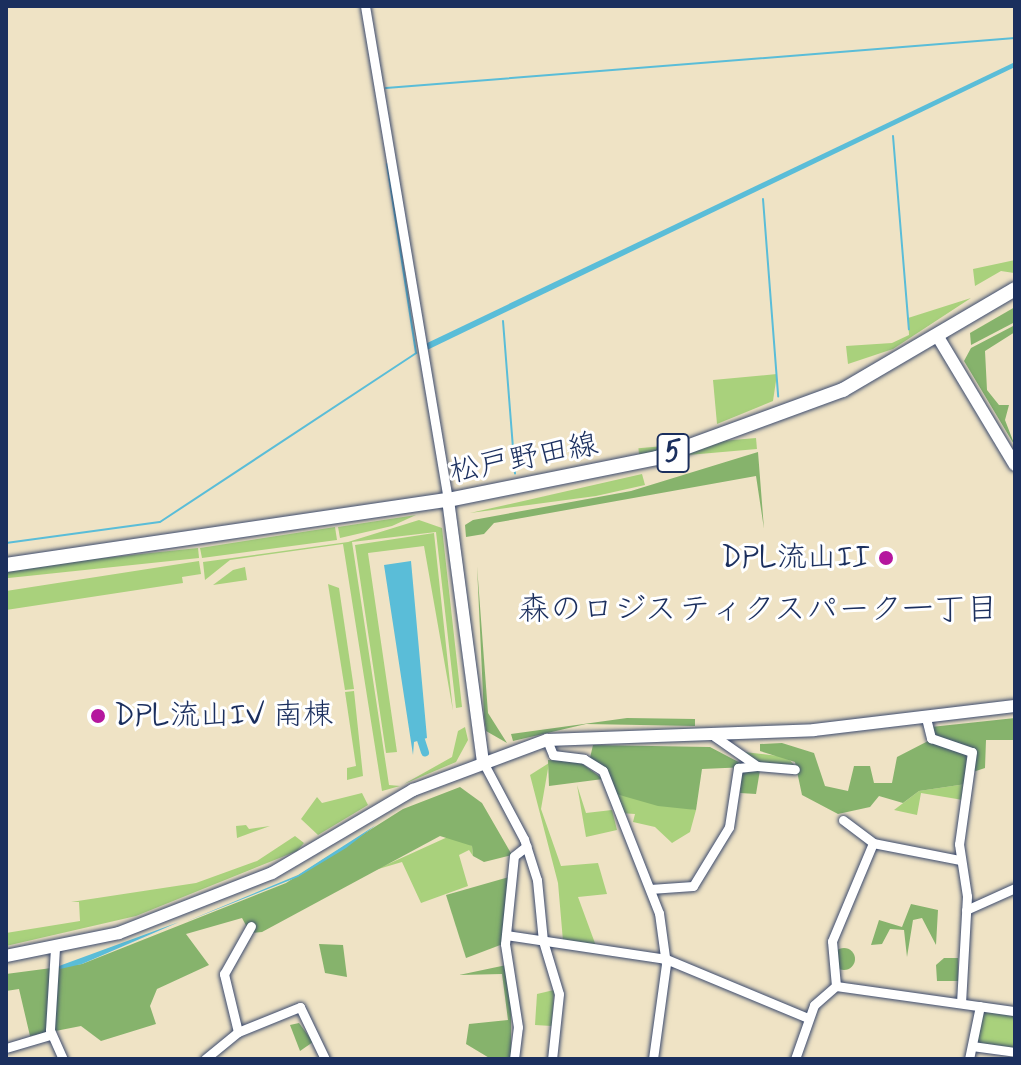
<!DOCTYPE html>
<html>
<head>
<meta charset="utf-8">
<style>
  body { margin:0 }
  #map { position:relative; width:1021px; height:1065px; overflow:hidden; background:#efe3c5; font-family:Mynerve,"Klee One",sans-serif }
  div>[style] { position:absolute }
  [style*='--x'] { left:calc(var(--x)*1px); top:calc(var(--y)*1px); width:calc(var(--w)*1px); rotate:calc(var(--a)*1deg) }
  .green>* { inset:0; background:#a9d17c; transform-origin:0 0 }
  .forest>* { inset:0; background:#86b36c }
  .round { border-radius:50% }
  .water>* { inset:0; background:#5abdd8 }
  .stream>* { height:2px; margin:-1px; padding:0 1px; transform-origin:1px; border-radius:1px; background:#5abdd8 }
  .canal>* { height:8px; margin:-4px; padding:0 4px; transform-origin:4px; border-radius:4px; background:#5abdd8 }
  .roads { filter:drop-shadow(0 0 2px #3b4a6d) drop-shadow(0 0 2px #3b4a6d) }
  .street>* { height:9px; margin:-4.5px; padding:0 4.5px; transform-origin:4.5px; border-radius:4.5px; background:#fff }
  .secondary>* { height:12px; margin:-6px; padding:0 6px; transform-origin:6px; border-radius:6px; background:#fff }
  .primary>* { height:14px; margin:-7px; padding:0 7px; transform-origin:7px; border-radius:7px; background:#fff }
  .dots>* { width:22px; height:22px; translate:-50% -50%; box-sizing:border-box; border:4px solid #fff; border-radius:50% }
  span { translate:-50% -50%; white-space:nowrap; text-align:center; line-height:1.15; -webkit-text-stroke:6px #fff; paint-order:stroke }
  .shield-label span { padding:2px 6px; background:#fff; border:2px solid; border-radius:6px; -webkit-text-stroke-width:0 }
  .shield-label { font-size:28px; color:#1b2f5e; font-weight:700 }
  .street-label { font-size:30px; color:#1b2f5e }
  .poi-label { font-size:30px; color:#1b2f5e }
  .right { translate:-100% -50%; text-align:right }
  .left { translate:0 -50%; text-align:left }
  .neighbourhood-label { font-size:32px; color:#1b2f5e }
  .frame { position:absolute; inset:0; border:8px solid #1b2f5e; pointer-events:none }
</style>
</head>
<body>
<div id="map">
  <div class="green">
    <div style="clip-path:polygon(1015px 260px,1014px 273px,1001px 271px,975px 286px,973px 269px)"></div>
    <div style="clip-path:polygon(971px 298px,893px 349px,848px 364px,846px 346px,892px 343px,909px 335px,908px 318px)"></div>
    <div style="clip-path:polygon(777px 374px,773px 401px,717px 424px,713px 380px)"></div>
    <div style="left:756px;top:438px;width:11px;height:118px;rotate:85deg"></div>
    <div style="clip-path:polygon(642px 474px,645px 485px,596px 496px,470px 513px)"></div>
    <div style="clip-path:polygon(416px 515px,392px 526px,340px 538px,338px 527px)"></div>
    <div style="clip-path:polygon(419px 520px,442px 528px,462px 707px,456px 708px,436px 532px,352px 542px,389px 785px,400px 786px,382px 791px,343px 544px,230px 560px,205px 580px,203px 562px,348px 542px)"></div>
    <div style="clip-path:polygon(335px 527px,337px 540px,202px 558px,200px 548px)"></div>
    <div style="clip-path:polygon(434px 533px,453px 711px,424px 546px,368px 553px,397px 752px,386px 753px,355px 545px)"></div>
    <div style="left:198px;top:548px;width:10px;height:194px;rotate:84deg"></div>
    <div style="clip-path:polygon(199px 561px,201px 574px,182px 577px,183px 583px,6px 610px,6px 591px)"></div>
    <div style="clip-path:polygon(245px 567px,247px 580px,213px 585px,233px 570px)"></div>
    <div style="clip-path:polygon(328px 584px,339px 588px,354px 689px,345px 690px)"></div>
    <div style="clip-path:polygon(354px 691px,363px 776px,347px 780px,347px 768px,356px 766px,345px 692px)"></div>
    <div style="clip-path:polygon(465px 727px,468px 740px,456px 762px,404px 784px,452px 757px,458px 731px)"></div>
    <div style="clip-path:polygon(735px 751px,787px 757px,796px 767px,758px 763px)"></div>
    <div style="clip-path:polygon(549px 763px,541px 809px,561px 866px,598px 863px,607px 894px,578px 897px,596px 946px,563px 941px,558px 883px,530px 775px)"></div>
    <div style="clip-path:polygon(966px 784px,963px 800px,921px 793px,917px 815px,894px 810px,919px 791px)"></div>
    <div style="clip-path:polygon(577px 785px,586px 813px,612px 810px,617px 830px,586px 837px)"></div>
    <div style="clip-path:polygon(362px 793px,368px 805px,318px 835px,301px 819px,317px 797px,322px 803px)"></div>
    <div style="clip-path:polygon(616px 794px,696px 810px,690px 832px,672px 843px,655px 827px,633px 822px,635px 814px,620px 813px)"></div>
    <div style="clip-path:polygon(246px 825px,249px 829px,270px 826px,237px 838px,236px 826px)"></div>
    <div style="clip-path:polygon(452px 835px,472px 846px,473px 856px,469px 850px,459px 855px,468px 886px,421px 903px,402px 862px,375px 870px)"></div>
    <div style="clip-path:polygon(295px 836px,304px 843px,297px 851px,136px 916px,6px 946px,6px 933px,80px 921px,79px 902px,71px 902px,196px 883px,257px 861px)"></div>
    <div style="clip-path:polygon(554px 990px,552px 1026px,535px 1025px,537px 994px)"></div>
    <div style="clip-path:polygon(982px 1009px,1015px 1014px,1015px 1050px,974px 1045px)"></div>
  </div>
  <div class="forest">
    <div style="clip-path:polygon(1015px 307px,1015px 322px,971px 345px,970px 333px)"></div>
    <div style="clip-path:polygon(1015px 325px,1015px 332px,985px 351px,987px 390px,999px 405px,1009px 405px,1005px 420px,1015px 446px,964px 361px,971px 348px)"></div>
    <div style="clip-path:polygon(758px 452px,764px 529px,756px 476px,494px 523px,484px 534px,466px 537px,465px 525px,473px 520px,631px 491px)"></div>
    <div style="clip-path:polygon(477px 566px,488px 713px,507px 743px,486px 731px,484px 716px)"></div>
    <div style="clip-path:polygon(627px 718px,695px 719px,695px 726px,586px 724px,513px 741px,511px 734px)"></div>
    <div style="clip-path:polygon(1015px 718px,1015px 740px,986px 740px,985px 768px,973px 772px,973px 749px,934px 737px,931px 727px)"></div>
    <div style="clip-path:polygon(930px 740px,967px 749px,966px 784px,919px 791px,903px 803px,879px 796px,870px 807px,838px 814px,802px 795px,795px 762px,760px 751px,760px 744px,782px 743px,814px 753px,825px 786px,848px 791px,854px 766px,870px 766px,874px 783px,892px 783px,897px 757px)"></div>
    <div style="clip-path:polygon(593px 745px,710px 747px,748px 767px,702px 769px,696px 810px,658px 806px,616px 794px,608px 771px,590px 758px)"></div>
    <div style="clip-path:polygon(548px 760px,580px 762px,603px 779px,549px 786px)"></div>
    <div style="clip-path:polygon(742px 770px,760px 770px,756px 794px,740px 793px)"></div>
    <div style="clip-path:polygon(460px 787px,482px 803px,512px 855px,484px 862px,473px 856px,472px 846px,440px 836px,262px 932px,250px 933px,242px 918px,186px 934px,209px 965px,157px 989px,150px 1006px,156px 1024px,101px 1041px,81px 1026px,30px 1036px,19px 989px,6px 991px,6px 974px,82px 964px,286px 883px,403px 809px)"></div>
    <div style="clip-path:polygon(509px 877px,503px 944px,466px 958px,446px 895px)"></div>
    <div style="clip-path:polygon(911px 904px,938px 910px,936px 945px,922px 918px,913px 920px,907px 957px,904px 930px,890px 929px,882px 944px,871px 945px,879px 920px,902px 927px)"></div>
    <div style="clip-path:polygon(319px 944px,343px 945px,347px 977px,325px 973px)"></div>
    <div class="round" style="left:833px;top:948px;width:22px;height:22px"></div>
    <div style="clip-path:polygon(944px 958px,958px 958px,958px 981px,937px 981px,936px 965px)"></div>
    <div style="clip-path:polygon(511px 964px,511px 1059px,491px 1059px,466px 1044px,469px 1024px,508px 1020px,502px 974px,459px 975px)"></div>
    <div style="clip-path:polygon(299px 1023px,313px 1042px,300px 1051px,290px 1025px)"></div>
  </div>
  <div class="water">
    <div style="clip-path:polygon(1015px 62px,1015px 67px,425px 351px,423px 345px)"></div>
    <div style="clip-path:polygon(411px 561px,427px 738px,414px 742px,413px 755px,384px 565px)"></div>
    <div style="clip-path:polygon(376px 825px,346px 848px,298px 877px,185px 922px,298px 875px)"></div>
    <div style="clip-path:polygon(179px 922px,82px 964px,60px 969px,59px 966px)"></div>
  </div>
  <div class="stream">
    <div style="--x:386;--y:88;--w:631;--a:-4.54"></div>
    <div style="--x:893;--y:136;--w:194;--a:85.3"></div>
    <div style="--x:763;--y:199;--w:198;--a:85.6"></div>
    <div style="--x:503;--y:321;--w:153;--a:85.5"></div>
    <div style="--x:6;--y:543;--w:155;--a:-7.8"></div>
    <div style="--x:160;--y:522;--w:307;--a:-33.4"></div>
    <div style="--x:416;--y:353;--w:191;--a:-98.7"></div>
  </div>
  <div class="canal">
    <div style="--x:421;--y:740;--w:13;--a:72"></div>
  </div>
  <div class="roads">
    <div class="street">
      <div style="--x:365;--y:6;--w:501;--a:80.46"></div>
      <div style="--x:926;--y:718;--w:21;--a:76"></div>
      <div style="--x:931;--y:738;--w:43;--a:18.9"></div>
      <div style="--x:972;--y:752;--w:93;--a:98"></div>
      <div style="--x:959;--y:844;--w:53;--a:81.3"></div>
      <div style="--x:967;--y:896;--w:107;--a:93.2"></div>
      <div style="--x:547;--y:740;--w:16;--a:68"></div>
      <div style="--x:553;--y:755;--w:31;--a:7"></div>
      <div style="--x:584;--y:759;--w:22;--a:32"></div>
      <div style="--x:603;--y:771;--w:153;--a:68.5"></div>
      <div style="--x:659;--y:913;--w:51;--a:82.2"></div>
      <div style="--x:666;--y:964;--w:96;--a:97.8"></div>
      <div style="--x:483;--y:762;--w:87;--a:62"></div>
      <div style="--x:524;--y:839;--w:43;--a:72.4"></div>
      <div style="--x:537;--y:880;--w:61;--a:84.4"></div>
      <div style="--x:543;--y:941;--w:55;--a:73.2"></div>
      <div style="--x:559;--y:994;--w:65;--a:96.1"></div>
      <div style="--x:757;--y:766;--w:38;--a:5"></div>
      <div style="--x:843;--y:820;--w:38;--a:37"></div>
      <div style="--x:873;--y:843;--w:89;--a:11.1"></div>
      <div style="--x:650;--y:889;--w:43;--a:-4"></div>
      <div style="--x:693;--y:886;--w:69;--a:-58.6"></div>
      <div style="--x:729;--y:827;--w:60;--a:-81.3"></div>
      <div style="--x:738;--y:768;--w:19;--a:-6"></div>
      <div style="--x:757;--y:766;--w:52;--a:-145.1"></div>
      <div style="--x:966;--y:910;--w:54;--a:-24.2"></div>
      <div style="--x:506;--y:935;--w:162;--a:8.5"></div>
      <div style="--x:666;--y:959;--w:154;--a:22.6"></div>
      <div style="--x:55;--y:948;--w:82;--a:93.5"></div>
      <div style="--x:50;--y:1030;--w:32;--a:66"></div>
      <div style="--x:836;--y:986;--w:45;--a:-95.1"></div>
      <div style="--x:832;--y:941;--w:106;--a:-67.3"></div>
      <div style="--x:238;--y:1032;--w:60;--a:-103.6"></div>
      <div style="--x:224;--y:974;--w:55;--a:-60.6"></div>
      <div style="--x:972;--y:1046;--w:43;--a:7.9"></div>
      <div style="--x:6;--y:1048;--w:46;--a:-16.5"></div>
      <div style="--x:205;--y:1059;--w:43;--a:-39.3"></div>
      <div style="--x:238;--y:1032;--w:67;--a:-22"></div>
      <div style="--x:300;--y:1007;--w:58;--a:64.3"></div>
      <div style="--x:514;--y:1059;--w:32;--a:-83"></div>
      <div style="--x:518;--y:1027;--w:84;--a:-98.9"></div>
      <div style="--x:505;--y:944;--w:88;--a:-84.2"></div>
      <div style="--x:514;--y:856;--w:16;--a:-38"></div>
      <div style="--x:795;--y:1059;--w:57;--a:-70.6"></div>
      <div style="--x:814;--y:1005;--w:29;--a:-41"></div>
      <div style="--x:836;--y:986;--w:181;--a:8"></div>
      <div style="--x:969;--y:1059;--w:54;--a:-78.3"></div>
    </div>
    <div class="secondary">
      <div style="--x:938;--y:337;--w:149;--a:59"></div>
      <div style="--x:448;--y:500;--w:264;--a:82.4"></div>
      <div style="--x:6;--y:956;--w:115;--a:-11.5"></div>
      <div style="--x:119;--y:933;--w:164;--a:-21.4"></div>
      <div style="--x:272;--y:873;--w:164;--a:-30.5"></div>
      <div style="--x:413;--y:790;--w:143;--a:-20.5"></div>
      <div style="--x:547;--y:740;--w:267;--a:-2.1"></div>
      <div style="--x:814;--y:730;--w:202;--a:-6.8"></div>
    </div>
    <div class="primary">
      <div style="--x:6;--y:565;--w:447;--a:-8.4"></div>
      <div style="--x:448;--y:500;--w:213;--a:-11.4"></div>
      <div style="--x:657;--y:458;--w:198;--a:-20.1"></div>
      <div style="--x:843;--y:390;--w:199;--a:-30.4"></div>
    </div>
  </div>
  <div class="dots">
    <div style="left:886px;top:558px;background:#b5179e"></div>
    <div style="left:98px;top:716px;background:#b5179e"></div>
  </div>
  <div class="shield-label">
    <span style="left:673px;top:453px">5</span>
  </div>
  <div class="street-label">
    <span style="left:524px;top:459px;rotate:-11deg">松戸野田線</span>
  </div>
  <div class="poi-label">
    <span class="right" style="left:870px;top:558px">DPL流山II</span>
    <span class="left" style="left:114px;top:716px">DPL流山IV 南棟</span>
  </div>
  <div class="neighbourhood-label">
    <span style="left:758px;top:610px">森のロジスティクスパーク一丁目</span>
  </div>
  <div class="frame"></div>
</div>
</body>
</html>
